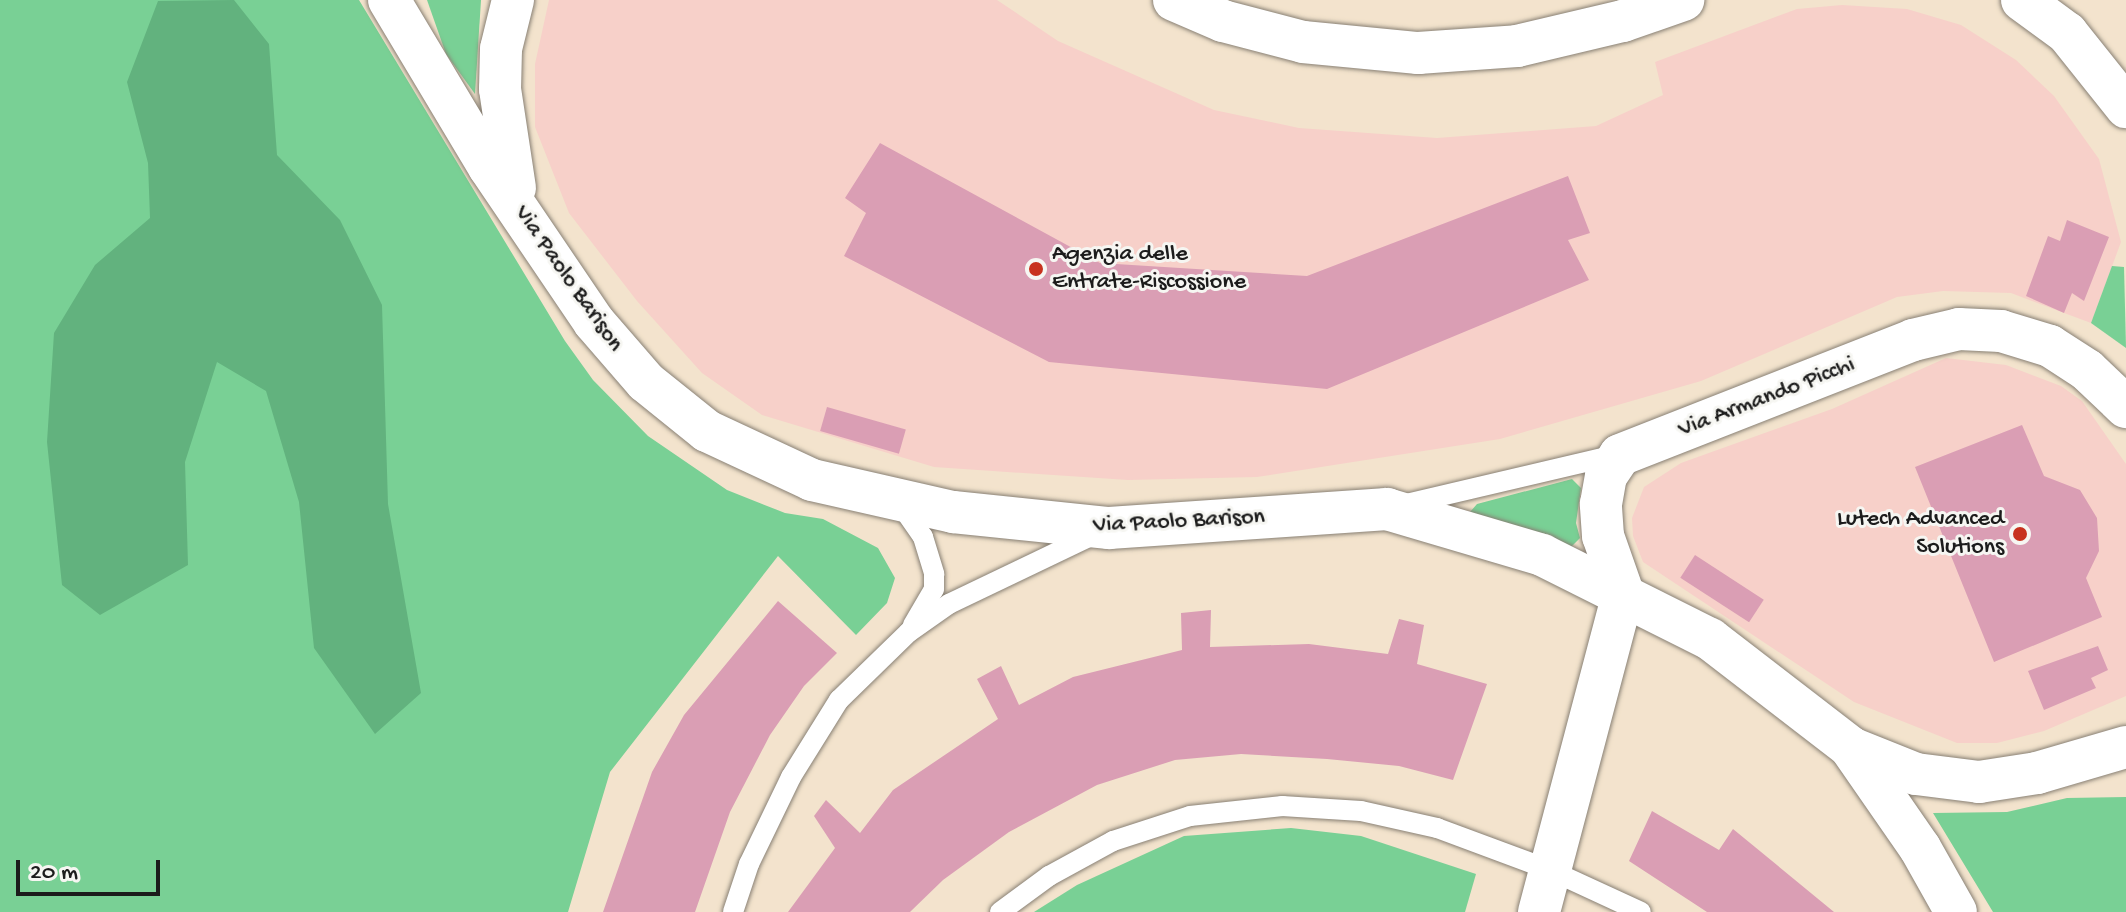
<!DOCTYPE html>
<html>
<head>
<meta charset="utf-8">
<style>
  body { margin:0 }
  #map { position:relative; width:2126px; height:912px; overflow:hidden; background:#f3e3cd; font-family:"Gochi Hand",sans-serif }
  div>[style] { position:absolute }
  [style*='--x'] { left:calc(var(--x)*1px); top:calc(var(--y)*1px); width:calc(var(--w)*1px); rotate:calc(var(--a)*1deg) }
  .built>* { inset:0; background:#f7d0c9 }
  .green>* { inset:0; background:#79d095 }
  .forest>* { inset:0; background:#62b27e }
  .building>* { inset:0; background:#da9eb4; transform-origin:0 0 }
  .roads { filter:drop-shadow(0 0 2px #888074) drop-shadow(0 0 2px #888074) }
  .service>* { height:20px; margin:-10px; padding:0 10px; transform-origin:10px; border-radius:10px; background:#fff }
  .minor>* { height:42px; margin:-21px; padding:0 21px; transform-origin:21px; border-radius:21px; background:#fff }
  .dots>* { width:22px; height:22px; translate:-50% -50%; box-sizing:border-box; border:4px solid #f6f6f2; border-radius:50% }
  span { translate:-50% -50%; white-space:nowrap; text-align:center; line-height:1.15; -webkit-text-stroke:6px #f6f6f2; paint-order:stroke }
  .poi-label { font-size:24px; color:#1c1c1c }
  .left { translate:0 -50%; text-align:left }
  .right { translate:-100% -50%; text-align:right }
  .street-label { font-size:24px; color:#1c1c1c }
  .scale { position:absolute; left:16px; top:860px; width:144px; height:36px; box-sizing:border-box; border:4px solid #1c1c1c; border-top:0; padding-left:10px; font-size:24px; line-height:28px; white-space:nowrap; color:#1c1c1c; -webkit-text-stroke:6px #f6f6f2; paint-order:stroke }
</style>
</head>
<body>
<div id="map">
  <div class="built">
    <div style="clip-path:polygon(549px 0,997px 0,1058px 41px,1214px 110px,1299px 128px,1437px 138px,1596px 126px,1663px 95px,1655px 62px,1797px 9px,1842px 5px,1907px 9px,1961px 25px,2016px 60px,2054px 96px,2099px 159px,2121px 242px,2091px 323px,2011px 293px,1943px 291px,1897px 297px,1701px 381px,1500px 439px,1257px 477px,1128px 480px,934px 467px,762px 415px,702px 373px,637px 301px,569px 213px,535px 127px,535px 64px)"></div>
    <div style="clip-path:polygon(1946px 358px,2006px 365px,2061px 386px,2082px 401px,2126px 464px,2126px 696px,2044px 731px,1997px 743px,1957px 743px,1854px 702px,1643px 562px,1633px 536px,1632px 518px,1644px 487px,1681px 463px,1832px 409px)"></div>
  </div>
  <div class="green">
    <div style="clip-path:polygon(0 0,359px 0,565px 341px,593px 380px,648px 436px,727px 490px,785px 513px,823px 519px,878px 548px,895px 578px,887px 603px,856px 635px,778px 556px,610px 772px,568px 912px,0 912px)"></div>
    <div style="clip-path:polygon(427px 0,481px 0,475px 94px,446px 54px)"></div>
    <div style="clip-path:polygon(2112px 266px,2124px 267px,2126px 348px,2091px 323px)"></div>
    <div style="clip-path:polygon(1572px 479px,1581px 488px,1576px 523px,1580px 538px,1568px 550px,1470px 512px,1477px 504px)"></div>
    <div style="clip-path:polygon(2126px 797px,2126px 912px,1993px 912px,1933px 813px,2007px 812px,2067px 798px)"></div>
    <div style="clip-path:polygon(1291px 828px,1361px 836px,1476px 874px,1465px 912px,1034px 912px,1077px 885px,1184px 836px)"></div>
  </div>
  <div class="forest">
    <div style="clip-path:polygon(234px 0,269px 44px,277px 155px,340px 220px,382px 305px,388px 504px,421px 693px,375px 734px,314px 648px,299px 502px,266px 391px,217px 362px,185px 462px,188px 565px,100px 615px,62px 585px,47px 442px,54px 333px,95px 265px,150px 218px,148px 163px,127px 82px,158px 1px)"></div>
  </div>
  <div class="building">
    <div style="clip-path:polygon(880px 143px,1100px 263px,1307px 276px,1568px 176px,1590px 233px,1568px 240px,1589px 280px,1327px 389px,1049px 362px,844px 256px,866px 213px,845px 198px)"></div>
    <div style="clip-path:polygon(2067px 220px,2109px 237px,2084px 301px,2072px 293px,2064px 313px,2026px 296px,2048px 236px,2060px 241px)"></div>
    <div style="left:827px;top:407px;width:82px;height:25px;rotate:16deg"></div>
    <div style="clip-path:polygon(2022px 425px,2044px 476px,2080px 490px,2097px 518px,2099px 551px,2086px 578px,2102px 617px,1994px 662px,1915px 467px)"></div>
    <div style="left:1695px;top:555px;width:82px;height:27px;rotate:33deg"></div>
    <div style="clip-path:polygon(778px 601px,837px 653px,804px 686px,770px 735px,730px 812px,695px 912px,603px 912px,652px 772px,684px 715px)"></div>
    <div style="clip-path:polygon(1211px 610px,1210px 647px,1309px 644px,1388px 654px,1399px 619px,1424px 625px,1417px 664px,1487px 684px,1453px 780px,1399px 766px,1327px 759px,1241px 754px,1175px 760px,1097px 785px,1009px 832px,943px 880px,910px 912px,788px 912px,835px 848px,814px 816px,826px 800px,860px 833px,893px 790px,998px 719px,977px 679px,1001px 666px,1019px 705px,1073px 677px,1182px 650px,1181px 613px)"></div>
    <div style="clip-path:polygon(2098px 646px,2108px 670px,2091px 678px,2096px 688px,2044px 710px,2028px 671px)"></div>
    <div style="clip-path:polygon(1652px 811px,1719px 850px,1733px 829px,1834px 912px,1707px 912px,1629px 861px)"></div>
  </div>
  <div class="roads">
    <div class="service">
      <div style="--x:900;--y:504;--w:40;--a:55.1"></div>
      <div style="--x:923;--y:537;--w:39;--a:73"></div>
      <div style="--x:934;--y:574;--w:15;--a:90"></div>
      <div style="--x:934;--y:589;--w:42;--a:120.3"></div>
      <div style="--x:1398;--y:506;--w:224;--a:-13.2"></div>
      <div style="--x:733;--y:912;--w:51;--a:-71.6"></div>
      <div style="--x:749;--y:864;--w:97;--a:-64.2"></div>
      <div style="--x:791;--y:777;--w:91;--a:-58.1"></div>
      <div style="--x:839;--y:700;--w:98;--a:-44.2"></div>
      <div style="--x:909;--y:632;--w:49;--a:-35"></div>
      <div style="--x:949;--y:604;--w:160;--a:-25.6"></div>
      <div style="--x:1000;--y:912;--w:61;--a:-36.3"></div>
      <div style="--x:1049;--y:876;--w:73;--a:-28.7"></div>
      <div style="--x:1113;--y:841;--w:81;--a:-18"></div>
      <div style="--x:1190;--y:816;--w:93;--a:-6.2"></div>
      <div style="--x:1282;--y:806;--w:79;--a:3.6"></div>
      <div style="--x:1361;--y:811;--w:78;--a:12.6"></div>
      <div style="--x:1437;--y:828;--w:121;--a:20.4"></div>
      <div style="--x:1550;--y:870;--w:100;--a:24.8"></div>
    </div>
    <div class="minor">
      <div style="--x:389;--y:0;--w:195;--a:59.1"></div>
      <div style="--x:489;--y:167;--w:187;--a:55.9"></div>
      <div style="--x:594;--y:322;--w:79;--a:49.1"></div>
      <div style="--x:646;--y:382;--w:78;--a:38.8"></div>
      <div style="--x:707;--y:431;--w:116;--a:25"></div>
      <div style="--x:812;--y:480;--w:145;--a:12.8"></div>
      <div style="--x:953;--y:512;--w:157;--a:5.9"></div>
      <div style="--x:1109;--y:528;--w:279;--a:-3.9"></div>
      <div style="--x:1387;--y:509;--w:162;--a:16.5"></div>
      <div style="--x:1542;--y:555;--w:188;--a:26.6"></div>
      <div style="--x:1710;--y:639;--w:177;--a:37.6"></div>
      <div style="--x:1850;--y:747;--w:123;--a:55.3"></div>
      <div style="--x:1920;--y:848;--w:73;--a:60.6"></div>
      <div style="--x:513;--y:0;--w:50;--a:103.8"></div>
      <div style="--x:501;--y:49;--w:40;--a:91.4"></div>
      <div style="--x:500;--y:89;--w:100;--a:81.4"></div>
      <div style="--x:1174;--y:0;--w:53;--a:23.2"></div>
      <div style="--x:1223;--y:21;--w:83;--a:14.7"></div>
      <div style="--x:1303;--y:42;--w:116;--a:5.5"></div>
      <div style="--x:1418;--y:53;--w:99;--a:-4"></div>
      <div style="--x:1517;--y:46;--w:109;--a:-13.3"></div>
      <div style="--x:1623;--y:21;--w:64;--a:-19.3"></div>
      <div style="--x:2022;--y:0;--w:56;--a:36.3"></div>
      <div style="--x:2067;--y:33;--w:95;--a:51.4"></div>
      <div style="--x:1851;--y:748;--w:70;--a:21.8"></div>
      <div style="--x:1916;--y:774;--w:64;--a:7.2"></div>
      <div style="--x:1979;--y:782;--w:59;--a:-8.8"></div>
      <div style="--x:2037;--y:773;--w:93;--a:-16.3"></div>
      <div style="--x:1539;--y:912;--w:330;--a:-75.2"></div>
      <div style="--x:1623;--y:593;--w:60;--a:-109.3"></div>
      <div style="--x:1603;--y:536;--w:32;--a:-94"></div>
      <div style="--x:1601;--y:504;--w:28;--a:-80"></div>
      <div style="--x:1606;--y:476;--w:25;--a:-56"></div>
      <div style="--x:1620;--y:455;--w:315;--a:-21.4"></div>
      <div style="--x:1913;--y:340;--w:47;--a:-13.4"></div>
      <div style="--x:1959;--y:329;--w:42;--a:2.7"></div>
      <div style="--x:2001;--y:331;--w:51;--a:17"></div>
      <div style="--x:2050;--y:346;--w:44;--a:33"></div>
      <div style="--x:2087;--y:370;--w:54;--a:43.5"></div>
    </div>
  </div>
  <div class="dots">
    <div style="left:1036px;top:269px;background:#c8321e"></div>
    <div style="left:2020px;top:534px;background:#c8321e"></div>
  </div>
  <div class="poi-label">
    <span class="left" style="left:1052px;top:269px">Agenzia delle<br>Entrate-Riscossione</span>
    <span class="right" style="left:2004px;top:534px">Lutech Advanced<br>Solutions</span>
  </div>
  <div class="street-label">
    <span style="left:568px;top:279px;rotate:55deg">Via Paolo Barison</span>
    <span style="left:1767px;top:398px;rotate:-21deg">Via Armando Picchi</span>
    <span style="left:1179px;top:522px;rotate:-3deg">Via Paolo Barison</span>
  </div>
  <div class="scale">20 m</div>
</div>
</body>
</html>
